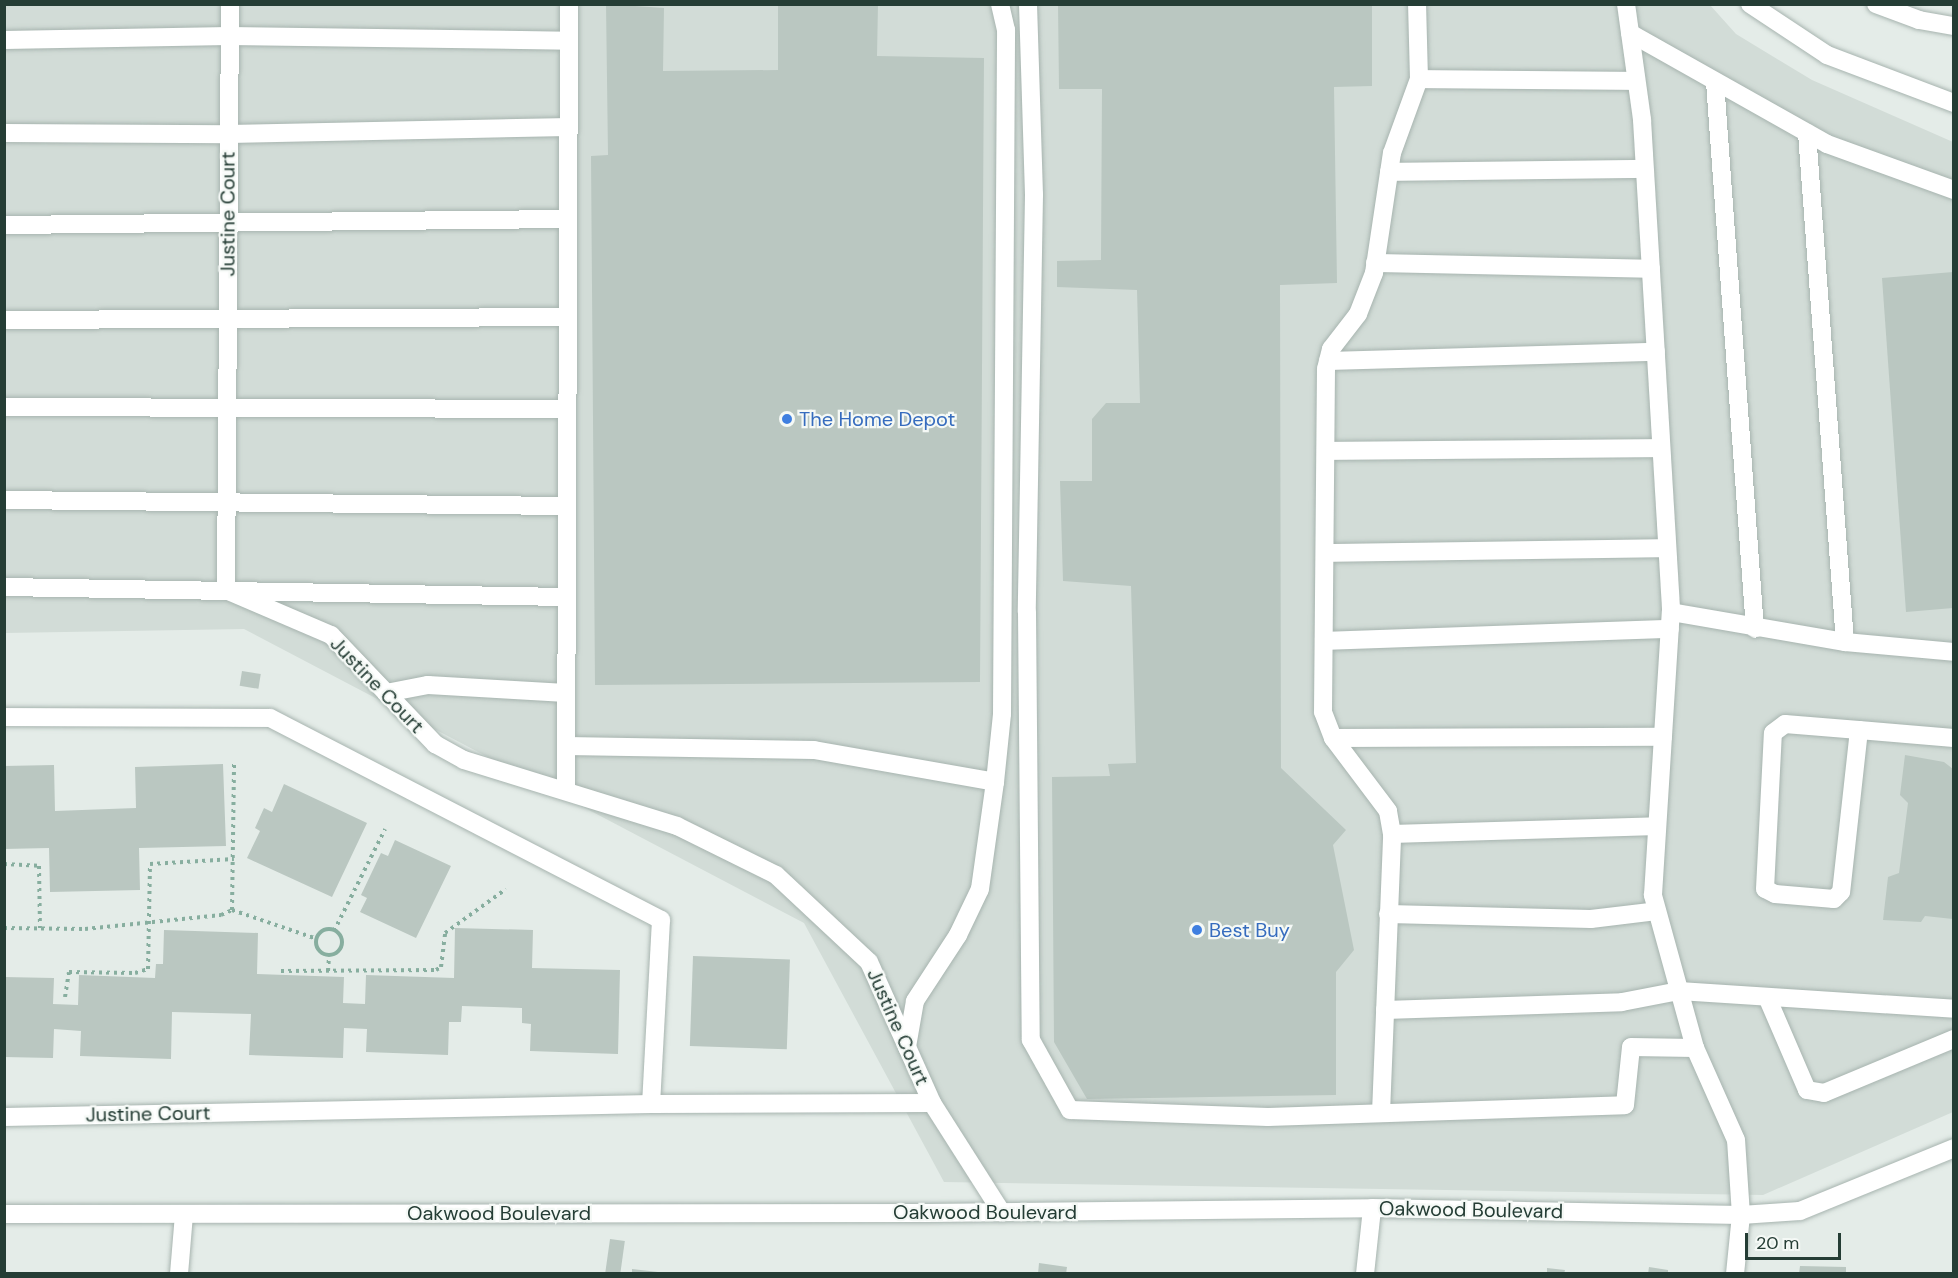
<!DOCTYPE html>
<html>
<head>
<meta charset="utf-8">
<style>
  body { margin:0 }
  #map { position:relative; width:1958px; height:1278px; overflow:hidden; background:#e4ece8; font-family:"DM Sans",sans-serif }
  div>[style] { position:absolute }
  [style*='--x'] { left:calc(var(--x)*1px); top:calc(var(--y)*1px); width:calc(var(--w)*1px); rotate:calc(var(--a)*1deg) }
  .built>* { inset:0; background:#d2dcd7 }
  .building>* { inset:0; background:#bac7c1; transform-origin:0 0 }
  .path>* { height:4px; margin-top:-2px; transform-origin:0; background:repeating-linear-gradient(90deg,#87ae9f 0 3px,transparent 0 7.5px) }
  .path>.ring { margin:-2px; padding:0; box-sizing:content-box; background:none; border:4px solid #87ae9f; border-radius:50% }
  .roads { filter:drop-shadow(0 0 2px #a7b4af) drop-shadow(0 0 2px #a7b4af) }
  .service>* { height:18px; margin:-9px; padding:0 9px; transform-origin:9px; border-radius:9px; background:#fff }
  .minor>* { height:18px; margin:-9px; padding:0 9px; transform-origin:9px; border-radius:9px; background:#fff }
  .secondary>* { height:18px; margin:-9px; padding:0 9px; transform-origin:9px; border-radius:9px; background:#fff }
  .dots>* { width:16px; height:16px; translate:-50% -50%; box-sizing:border-box; border:3px solid #f5f9f6; border-radius:50% }
  span { translate:-50% -50%; white-space:nowrap; text-align:center; line-height:1.15; -webkit-text-stroke:4.5px #f5f9f6; paint-order:stroke }
  .street-label { font-size:20px; color:#253d35 }
  .shop-label { font-size:20px; color:#366cbe }
  .left { translate:0 -50%; text-align:left }
  .frame { position:absolute; inset:0; border:6px solid #253d35; pointer-events:none }
  .scale { position:absolute; left:1745px; top:1233px; width:96px; height:27px; box-sizing:border-box; border:3px solid #253d35; border-top:0; padding-left:8px; font-size:18px; line-height:21px; white-space:nowrap; color:#253d35; -webkit-text-stroke:4px #f5f9f6; paint-order:stroke }
</style>
</head>
<body>
<div id="map">
  <div class="built">
    <div style="clip-path:polygon(4px 5px,1710px 5px,1736px 34px,1812px 80px,1953px 142px,1953px 1112px,1763px 1195px,944px 1182px,804px 923px,244px 629px,5px 633px)"></div>
  </div>
  <div class="building">
    <div style="clip-path:polygon(606px 4px,664px 8px,663px 71px,778px 70px,778px 4px,878px 4px,877px 56px,984px 58px,980px 682px,595px 685px,591px 156px,608px 155px)"></div>
    <div style="clip-path:polygon(1058px 4px,1372px 4px,1372px 86px,1334px 87px,1337px 283px,1280px 285px,1281px 768px,1346px 830px,1333px 845px,1354px 950px,1336px 972px,1336px 1095px,1087px 1099px,1054px 1042px,1052px 777px,1110px 776px,1108px 764px,1136px 763px,1131px 586px,1063px 581px,1060px 481px,1092px 481px,1092px 419px,1106px 403px,1140px 403px,1137px 290px,1057px 287px,1057px 261px,1101px 260px,1102px 89px,1059px 89px)"></div>
    <div style="clip-path:polygon(1953px 272px,1953px 608px,1906px 612px,1882px 278px)"></div>
    <div style="left:242px;top:671px;width:19px;height:15px;rotate:9deg"></div>
    <div style="clip-path:polygon(1905px 755px,1944px 762px,1953px 769px,1953px 919px,1925px 916px,1921px 922px,1883px 920px,1888px 877px,1899px 873px,1908px 803px,1900px 795px)"></div>
    <div style="clip-path:polygon(223px 764px,226px 846px,139px 848px,140px 890px,50px 892px,49px 848px,4px 849px,4px 766px,54px 765px,55px 811px,136px 808px,135px 767px)"></div>
    <div style="clip-path:polygon(284px 784px,367px 823px,332px 897px,247px 858px,260px 831px,255px 828px,264px 808px,272px 812px)"></div>
    <div style="clip-path:polygon(395px 840px,451px 866px,416px 938px,360px 912px,367px 898px,361px 895px,381px 853px,388px 856px)"></div>
    <div style="clip-path:polygon(455px 928px,533px 930px,532px 968px,620px 970px,618px 1054px,530px 1051px,531px 1024px,522px 1023px,522px 1008px,462px 1006px,461px 1022px,449px 1022px,448px 1055px,366px 1052px,367px 1029px,344px 1028px,343px 1058px,249px 1055px,251px 1014px,172px 1012px,171px 1059px,80px 1056px,81px 1031px,54px 1029px,53px 1058px,4px 1057px,4px 977px,54px 978px,53px 1004px,78px 1005px,79px 975px,155px 978px,156px 964px,163px 964px,164px 930px,258px 933px,257px 974px,344px 977px,343px 1003px,365px 1004px,366px 975px,454px 978px)"></div>
    <div style="left:693px;top:956px;width:97px;height:90px;rotate:2deg"></div>
    <div style="left:610px;top:1239px;width:15px;height:35px;rotate:8deg"></div>
    <div style="clip-path:polygon(1039px 1263px,1067px 1267px,1066px 1274px,1038px 1274px)"></div>
    <div style="clip-path:polygon(1800px 1266px,1846px 1267px,1846px 1274px,1799px 1274px)"></div>
    <div style="clip-path:polygon(1649px 1267px,1668px 1270px,1668px 1274px,1648px 1274px)"></div>
    <div style="clip-path:polygon(1547px 1268px,1565px 1270px,1564px 1274px,1547px 1274px)"></div>
    <div style="clip-path:polygon(632px 1269px,658px 1272px,658px 1274px,632px 1274px)"></div>
  </div>
  <div class="path">
    <div style="--x:4;--y:864;--w:35;--a:3"></div>
    <div style="--x:39;--y:866;--w:62;--a:89.1"></div>
    <div style="--x:232;--y:910;--w:90;--a:18.8"></div>
    <div style="--x:4;--y:928;--w:81;--a:0.7"></div>
    <div style="--x:85;--y:929;--w:137;--a:-5.9"></div>
    <div style="--x:221;--y:915;--w:12;--a:-24"></div>
    <div style="--x:232;--y:910;--w:150;--a:-89.2"></div>
    <div class="ring" style="left:316px;top:929px;width:22px;height:22px"></div>
    <div style="--x:334;--y:931;--w:114;--a:-63.4"></div>
    <div style="--x:281;--y:971;--w:155;--a:-0.4"></div>
    <div style="--x:436;--y:970;--w:6;--a:-31"></div>
    <div style="--x:441;--y:967;--w:34;--a:-83"></div>
    <div style="--x:445;--y:933;--w:75;--a:-35.8"></div>
    <div style="--x:328;--y:971;--w:16;--a:-86"></div>
    <div style="--x:65;--y:997;--w:25;--a:-81"></div>
    <div style="--x:69;--y:972;--w:66;--a:0.9"></div>
    <div style="--x:135;--y:973;--w:14;--a:-17"></div>
    <div style="--x:148;--y:969;--w:105;--a:-88.9"></div>
    <div style="--x:150;--y:864;--w:84;--a:-3.4"></div>
  </div>
  <div class="roads">
    <div class="service">
      <div style="--x:1028;--y:4;--w:191;--a:88.2"></div>
      <div style="--x:1034;--y:195;--w:417;--a:91"></div>
      <div style="--x:1027;--y:612;--w:428;--a:89.5"></div>
      <div style="--x:1031;--y:1040;--w:80;--a:60.9"></div>
      <div style="--x:1070;--y:1110;--w:198;--a:2"></div>
      <div style="--x:1268;--y:1117;--w:357;--a:-1.9"></div>
      <div style="--x:1625;--y:1105;--w:58;--a:-84.1"></div>
      <div style="--x:1631;--y:1047;--w:64;--a:0.9"></div>
      <div style="--x:1626;--y:4;--w:117;--a:82.1"></div>
      <div style="--x:1642;--y:120;--w:493;--a:86.6"></div>
      <div style="--x:1630;--y:33;--w:226;--a:29.4"></div>
      <div style="--x:1827;--y:144;--w:135;--a:19.9"></div>
      <div style="--x:4;--y:40;--w:225;--a:-1"></div>
      <div style="--x:229;--y:36;--w:340;--a:0.8"></div>
      <div style="--x:1419;--y:79;--w:217;--a:0.5"></div>
      <div style="--x:1715;--y:82;--w:548;--a:85.82"></div>
      <div style="--x:4;--y:133;--w:225;--a:0.3"></div>
      <div style="--x:229;--y:134;--w:340;--a:-1.2"></div>
      <div style="--x:1807;--y:133;--w:510;--a:85.73"></div>
      <div style="--x:1389;--y:172;--w:255;--a:-0.7"></div>
      <div style="--x:4;--y:225;--w:564;--a:-0.61"></div>
      <div style="--x:1375;--y:263;--w:276;--a:1.2"></div>
      <div style="--x:4;--y:320;--w:564;--a:-0.3"></div>
      <div style="--x:1328;--y:361;--w:328;--a:-1.6"></div>
      <div style="--x:4;--y:407;--w:563;--a:0.2"></div>
      <div style="--x:1326;--y:451;--w:335;--a:-0.5"></div>
      <div style="--x:4;--y:500;--w:563;--a:0.61"></div>
      <div style="--x:1325;--y:553;--w:342;--a:-0.8"></div>
      <div style="--x:4;--y:587;--w:562;--a:1.02"></div>
      <div style="--x:1324;--y:641;--w:346;--a:-2"></div>
      <div style="--x:386;--y:693;--w:43;--a:-10.8"></div>
      <div style="--x:428;--y:685;--w:138;--a:3.3"></div>
      <div style="--x:1859;--y:730;--w:163;--a:96.3"></div>
      <div style="--x:1841;--y:892;--w:10;--a:135"></div>
      <div style="--x:1834;--y:899;--w:59;--a:-175.2"></div>
      <div style="--x:1775;--y:894;--w:11;--a:-153"></div>
      <div style="--x:1765;--y:889;--w:156;--a:-87.1"></div>
      <div style="--x:1773;--y:733;--w:15;--a:-37"></div>
      <div style="--x:1785;--y:724;--w:74;--a:4.6"></div>
      <div style="--x:1859;--y:730;--w:95;--a:4.8"></div>
      <div style="--x:1333;--y:738;--w:330;--a:-0.2"></div>
      <div style="--x:566;--y:746;--w:248;--a:0.9"></div>
      <div style="--x:814;--y:750;--w:184;--a:10"></div>
      <div style="--x:995;--y:782;--w:108;--a:98"></div>
      <div style="--x:980;--y:889;--w:51;--a:115.6"></div>
      <div style="--x:958;--y:935;--w:79;--a:123.1"></div>
      <div style="--x:915;--y:1001;--w:47;--a:99.9"></div>
      <div style="--x:995;--y:782;--w:68;--a:-84.1"></div>
      <div style="--x:1002;--y:714;--w:684;--a:-89.66"></div>
      <div style="--x:1006;--y:30;--w:27;--a:-103"></div>
      <div style="--x:566;--y:790;--w:786;--a:-89.78"></div>
      <div style="--x:1392;--y:834;--w:265;--a:-1.7"></div>
      <div style="--x:1388;--y:914;--w:203;--a:1.4"></div>
      <div style="--x:1591;--y:919;--w:66;--a:-6.9"></div>
      <div style="--x:1767;--y:997;--w:101;--a:66.7"></div>
      <div style="--x:1807;--y:1090;--w:17;--a:10"></div>
      <div style="--x:1824;--y:1093;--w:141;--a:-22.6"></div>
      <div style="--x:1385;--y:1010;--w:237;--a:-1.9"></div>
      <div style="--x:1622;--y:1002;--w:58;--a:-10.9"></div>
      <div style="--x:1679;--y:991;--w:276;--a:3.7"></div>
      <div style="--x:1381;--y:1113;--w:279;--a:-87.7"></div>
      <div style="--x:1392;--y:834;--w:23;--a:-100"></div>
      <div style="--x:1388;--y:811;--w:91;--a:-127"></div>
      <div style="--x:1333;--y:738;--w:28;--a:-111"></div>
      <div style="--x:1323;--y:712;--w:343;--a:-89.5"></div>
      <div style="--x:1326;--y:369;--w:21;--a:-76"></div>
      <div style="--x:1331;--y:349;--w:44;--a:-52.4"></div>
      <div style="--x:1358;--y:314;--w:44;--a:-68.7"></div>
      <div style="--x:1374;--y:273;--w:121;--a:-81.5"></div>
      <div style="--x:1392;--y:153;--w:79;--a:-70"></div>
      <div style="--x:1419;--y:79;--w:75;--a:-91.5"></div>
      <div style="--x:1741;--y:1215;--w:75;--a:-93.8"></div>
      <div style="--x:1736;--y:1140;--w:101;--a:-114"></div>
      <div style="--x:1695;--y:1048;--w:159;--a:-105.4"></div>
      <div style="--x:1653;--y:895;--w:284;--a:-86.4"></div>
      <div style="--x:1671;--y:612;--w:177;--a:9.8"></div>
      <div style="--x:1845;--y:642;--w:109;--a:5.2"></div>
    </div>
    <div class="minor">
      <div style="--x:230;--y:4;--w:586;--a:90.39"></div>
      <div style="--x:226;--y:590;--w:114;--a:23.2"></div>
      <div style="--x:331;--y:635;--w:151;--a:46.3"></div>
      <div style="--x:435;--y:744;--w:33;--a:29"></div>
      <div style="--x:464;--y:760;--w:223;--a:17.2"></div>
      <div style="--x:677;--y:826;--w:110;--a:26.3"></div>
      <div style="--x:776;--y:875;--w:127;--a:43.1"></div>
      <div style="--x:869;--y:962;--w:154;--a:65.9"></div>
      <div style="--x:932;--y:1103;--w:130;--a:57.5"></div>
      <div style="--x:4;--y:717;--w:266;--a:0.2"></div>
      <div style="--x:270;--y:718;--w:440;--a:27.3"></div>
      <div style="--x:661;--y:920;--w:184;--a:93.1"></div>
      <div style="--x:4;--y:1117;--w:647;--a:-1.15"></div>
      <div style="--x:651;--y:1104;--w:281;--a:-0.2"></div>
      <div style="--x:4;--y:1214;--w:923;--a:-0.06"></div>
      <div style="--x:927;--y:1213;--w:445;--a:-0.6"></div>
      <div style="--x:1372;--y:1208;--w:369;--a:1.1"></div>
      <div style="--x:1741;--y:1215;--w:59;--a:-3.9"></div>
      <div style="--x:1800;--y:1211;--w:166;--a:-22.2"></div>
      <div style="--x:179;--y:1274;--w:59;--a:-85.2"></div>
      <div style="--x:1365;--y:1274;--w:66;--a:-83.9"></div>
      <div style="--x:1735;--y:1274;--w:59;--a:-84.2"></div>
    </div>
    <div class="secondary">
      <div style="--x:1750;--y:4;--w:92;--a:33.5"></div>
      <div style="--x:1827;--y:55;--w:136;--a:20.7"></div>
      <div style="--x:1876;--y:4;--w:46;--a:20.4"></div>
      <div style="--x:1919;--y:20;--w:36;--a:10"></div>
    </div>
  </div>
  <div class="dots">
    <div style="left:787px;top:419px;background:#3f7fe0"></div>
    <div style="left:1197px;top:930px;background:#3f7fe0"></div>
  </div>
  <div class="street-label">
    <span style="left:228px;top:214px;rotate:-90deg">Justine Court</span>
    <span style="left:377px;top:685px;rotate:46deg">Justine Court</span>
    <span style="left:898px;top:1027px;rotate:66deg">Justine Court</span>
    <span style="left:148px;top:1114px;rotate:-1deg">Justine Court</span>
    <span style="left:1471px;top:1210px;rotate:1deg">Oakwood Boulevard</span>
    <span style="left:985px;top:1212px">Oakwood Boulevard</span>
    <span style="left:499px;top:1213px">Oakwood Boulevard</span>
  </div>
  <div class="shop-label">
    <span class="left" style="left:799px;top:419px">The Home Depot</span>
    <span class="left" style="left:1209px;top:930px">Best Buy</span>
  </div>
  <div class="frame"></div>
  <div class="scale">20 m</div>
</div>
</body>
</html>
